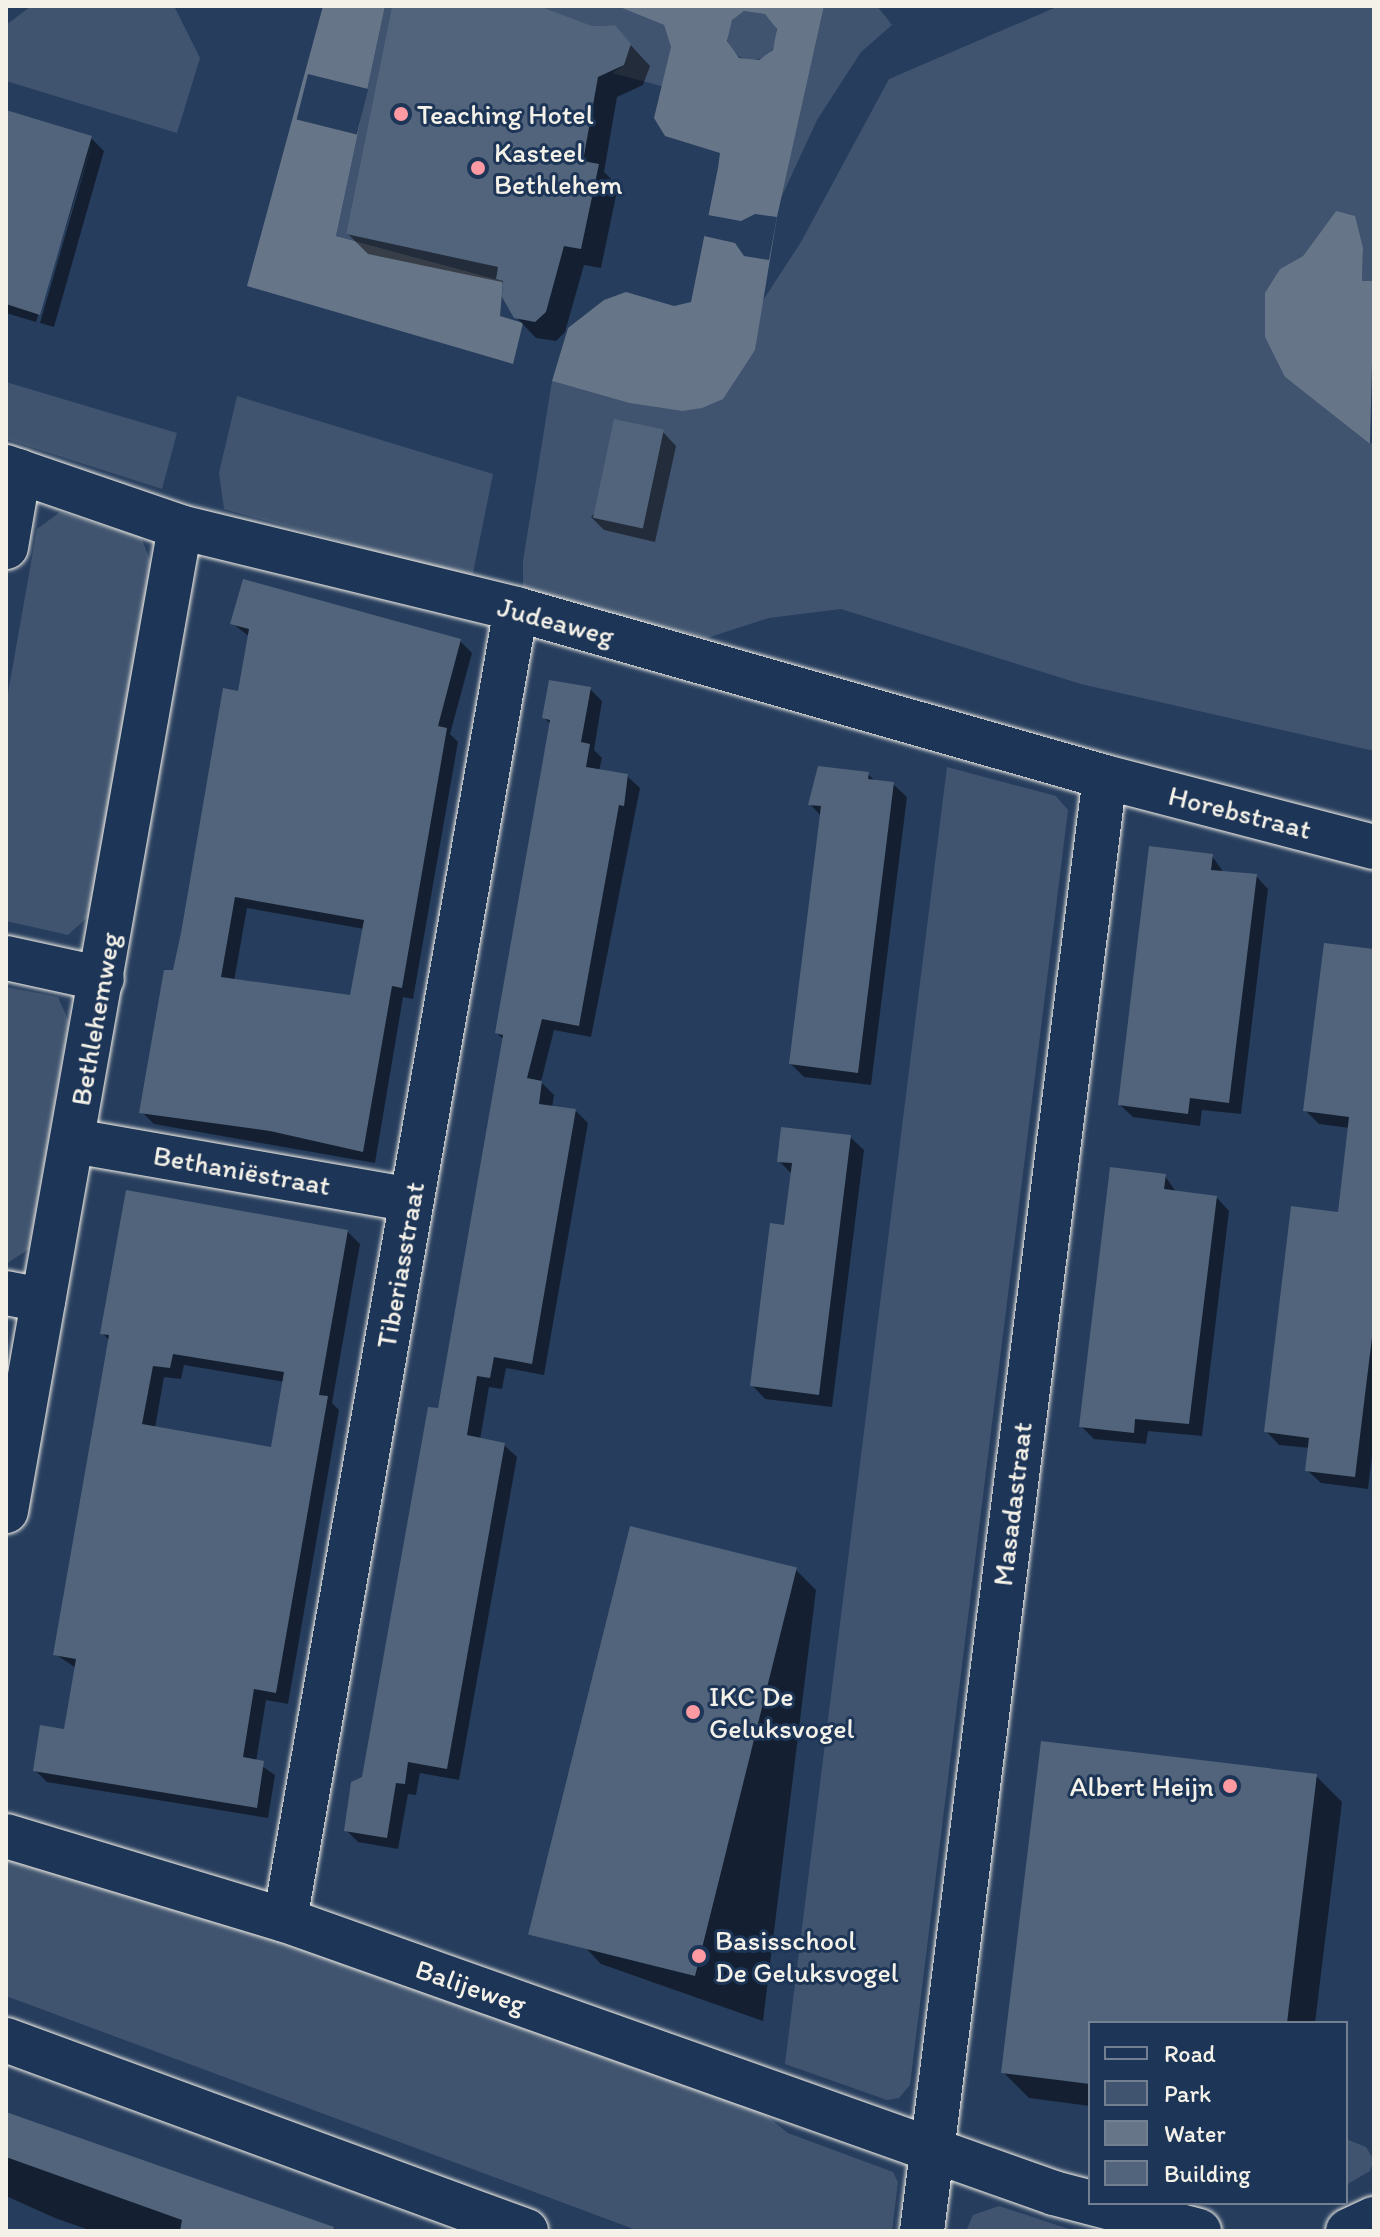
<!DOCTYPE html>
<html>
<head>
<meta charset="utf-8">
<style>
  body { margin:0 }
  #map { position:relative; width:1380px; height:2237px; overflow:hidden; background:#263d5d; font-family:Itim,sans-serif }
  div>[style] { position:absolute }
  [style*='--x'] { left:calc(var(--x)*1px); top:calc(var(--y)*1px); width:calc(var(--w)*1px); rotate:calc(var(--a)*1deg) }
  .green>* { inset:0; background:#40546f }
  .round { border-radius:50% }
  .water>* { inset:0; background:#677588 }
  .pier>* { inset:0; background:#263d5d; transform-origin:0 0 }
  .shadow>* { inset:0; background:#0007 }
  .building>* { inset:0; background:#52647b; transform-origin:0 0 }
  .roads { filter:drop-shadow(0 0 2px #f4f1e8) drop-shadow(0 0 2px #f4f1e8) }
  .minor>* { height:44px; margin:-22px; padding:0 22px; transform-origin:22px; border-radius:22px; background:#1d3557 }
  .dots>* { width:22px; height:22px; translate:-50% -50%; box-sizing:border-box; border:4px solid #1d3557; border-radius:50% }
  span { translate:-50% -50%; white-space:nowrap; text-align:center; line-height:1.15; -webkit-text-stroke:6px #1d3557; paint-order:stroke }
  .poi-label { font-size:28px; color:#f4f1e8 }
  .left { translate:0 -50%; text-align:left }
  .right { translate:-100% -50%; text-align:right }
  .street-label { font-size:28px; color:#f4f1e8 }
  .frame { position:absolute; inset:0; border:8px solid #f4f1e8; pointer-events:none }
  .legend { position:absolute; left:1088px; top:2021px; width:260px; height:184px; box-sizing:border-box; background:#1d3557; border:2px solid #738091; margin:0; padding:10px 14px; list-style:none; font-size:24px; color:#f4f1e8 }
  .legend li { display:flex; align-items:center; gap:16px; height:40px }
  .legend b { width:40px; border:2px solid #738091 }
</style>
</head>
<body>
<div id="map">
  <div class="green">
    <div style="clip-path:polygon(31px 6px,174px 6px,200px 58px,177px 133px,6px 81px,6px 25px)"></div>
    <div style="clip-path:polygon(385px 6px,392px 6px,346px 234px,498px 267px,496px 279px,336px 236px)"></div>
    <div style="clip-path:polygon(539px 6px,617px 6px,664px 25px,671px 47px,665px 87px,612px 73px,624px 65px,630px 47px,615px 25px,590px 26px)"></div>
    <div style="clip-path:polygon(824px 6px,877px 6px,892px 25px,861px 52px,817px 120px,781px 198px)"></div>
    <div style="clip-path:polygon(1059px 6px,1374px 6px,1374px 281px,1362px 281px,1363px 248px,1336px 211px,1303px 256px,1280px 269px,1285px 377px,1370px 444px,1374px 442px,1374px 751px,1081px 684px,841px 609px,769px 618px,707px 638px,523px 592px,523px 561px,552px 381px,629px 403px,682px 411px,755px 350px,760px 305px,801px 242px,889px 79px)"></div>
    <div class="round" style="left:727px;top:10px;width:50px;height:50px"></div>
    <div style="clip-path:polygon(6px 382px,177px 433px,162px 489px,6px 439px)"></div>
    <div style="clip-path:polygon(237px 396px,493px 474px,472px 578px,224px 509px,219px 473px)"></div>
    <div style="clip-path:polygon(60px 512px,141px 537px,152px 565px,89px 916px,68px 935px,6px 921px,6px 704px,37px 529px)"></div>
    <div style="clip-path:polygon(947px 767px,1056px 796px,1068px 810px,910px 2085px,899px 2098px,887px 2100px,785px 2064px)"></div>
    <div style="clip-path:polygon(6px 987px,58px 997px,69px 1022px,29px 1249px,6px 1264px)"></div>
    <div style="clip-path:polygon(6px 1844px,757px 2108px,788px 2133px,893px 2172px,898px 2182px,892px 2231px,639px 2231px,6px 1996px)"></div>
    <div style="clip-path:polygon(1346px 2139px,1366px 2147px,1374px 2160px,1370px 2171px,1346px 2185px)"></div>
    <div style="clip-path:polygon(999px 2206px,1075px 2231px,966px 2231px,973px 2215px)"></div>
  </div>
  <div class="water">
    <div style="clip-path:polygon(323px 6px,385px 6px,336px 236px,503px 281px,500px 316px,523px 323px,513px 364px,247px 286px)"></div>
    <div style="clip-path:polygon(evenodd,617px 6px,824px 6px,777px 217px,755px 350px,723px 399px,702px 408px,682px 411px,629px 403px,552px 381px,568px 328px,604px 300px,626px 292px,674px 306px,691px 302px,718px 168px,720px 153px,665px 136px,654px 118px,671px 47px,664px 25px,617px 6px,744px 11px,765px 14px,777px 29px,773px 50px,759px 60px,739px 58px,727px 41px,732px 20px,744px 11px)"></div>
    <div style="clip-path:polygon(1336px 211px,1355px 216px,1363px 248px,1362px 281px,1374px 281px,1370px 444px,1285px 377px,1265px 337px,1265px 293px,1280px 269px,1303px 256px)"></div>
  </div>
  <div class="pier">
    <div style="left:308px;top:74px;width:62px;height:47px;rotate:14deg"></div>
    <div style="clip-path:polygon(755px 214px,777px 217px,769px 260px,744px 256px,735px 243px,704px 236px,708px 215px,741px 221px)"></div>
  </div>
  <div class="shadow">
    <div style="clip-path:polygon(395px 6px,531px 6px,591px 28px,614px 27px,650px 66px,643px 85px,617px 97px,604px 172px,618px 186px,601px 268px,584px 265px,565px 332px,556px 341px,536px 338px,516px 317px,502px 282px,368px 254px,348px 234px)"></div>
    <div style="clip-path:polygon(6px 112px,91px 138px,104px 151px,54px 327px,40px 323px,92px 143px,36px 322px,6px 313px)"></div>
    <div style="clip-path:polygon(663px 432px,676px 446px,655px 542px,604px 530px,591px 517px)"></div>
    <div style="clip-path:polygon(evenodd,232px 623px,460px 641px,472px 653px,450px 734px,458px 742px,413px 999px,403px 997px,375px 1163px,154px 1124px,142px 1112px,240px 693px,250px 637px,232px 623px,247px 908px,364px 929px,352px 997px,234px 981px,247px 908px)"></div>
    <div style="clip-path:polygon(590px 689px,602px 701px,594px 750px,602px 758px,599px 771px,627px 776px,640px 788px,591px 1037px,554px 1030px,541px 1082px,554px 1095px,552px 1108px,576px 1111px,588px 1123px,544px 1375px,506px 1368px,502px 1389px,489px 1387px,480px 1440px,504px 1445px,517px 1457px,459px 1780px,420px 1773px,416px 1795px,408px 1794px,398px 1849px,358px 1842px,346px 1830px,364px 1779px,440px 1411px,504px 1040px,497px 1033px,552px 725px,544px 718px)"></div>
    <div style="clip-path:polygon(868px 774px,876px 782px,893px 784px,907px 797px,871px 1085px,804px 1077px,791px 1064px,821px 816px,810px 804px)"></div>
    <div style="clip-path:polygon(1212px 856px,1224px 873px,1256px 876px,1268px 889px,1241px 1114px,1202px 1110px,1200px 1126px,1133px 1117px,1120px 1105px)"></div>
    <div style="clip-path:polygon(1374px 931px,1374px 1439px,1368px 1489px,1321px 1483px,1307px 1470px,1310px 1448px,1279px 1445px,1266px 1431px,1340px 1215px,1350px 1128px,1319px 1124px,1305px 1110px,1372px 951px)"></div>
    <div style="clip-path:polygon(850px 1137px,864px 1150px,832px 1407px,765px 1399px,752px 1385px,786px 1227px,792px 1174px,779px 1161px)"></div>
    <div style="clip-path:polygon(1165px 1176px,1177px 1193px,1217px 1198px,1229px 1211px,1202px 1436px,1148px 1431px,1146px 1444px,1094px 1439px,1081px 1426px)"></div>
    <div style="clip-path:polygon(evenodd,348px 1232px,360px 1244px,332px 1403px,339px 1410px,288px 1704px,266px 1700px,256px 1762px,275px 1775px,268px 1818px,47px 1782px,35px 1770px,66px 1731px,76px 1668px,55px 1654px,110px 1341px,102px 1333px,348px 1232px,184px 1365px,285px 1382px,273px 1450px,155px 1428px,164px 1377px,181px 1379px,184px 1365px)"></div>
    <div style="clip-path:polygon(796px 1570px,816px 1590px,763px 2021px,601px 1964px,581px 1943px)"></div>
    <div style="clip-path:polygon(1316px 1776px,1342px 1802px,1315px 2023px,1090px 2023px,1090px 2106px,1029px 2098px,1003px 2072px)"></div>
    <div style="clip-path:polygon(6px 2113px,341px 2231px,92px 2231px,55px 2218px,6px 2196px)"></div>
  </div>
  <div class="building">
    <div style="clip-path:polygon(392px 6px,539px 6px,592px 26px,615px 25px,631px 44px,624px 65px,598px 77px,583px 161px,599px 164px,581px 249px,564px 246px,546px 312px,535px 322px,514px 318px,502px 297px,503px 281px,496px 279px,498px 267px,346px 234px)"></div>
    <div style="clip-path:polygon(6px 110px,92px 136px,40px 315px,6px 304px)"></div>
    <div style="left:614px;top:419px;width:51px;height:101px;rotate:12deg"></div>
    <div style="clip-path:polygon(evenodd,243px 579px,461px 639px,438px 726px,447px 728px,402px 988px,392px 986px,363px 1152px,270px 1131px,139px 1113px,164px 970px,173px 970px,181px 933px,223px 688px,238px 691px,249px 629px,230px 624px,243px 579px,235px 897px,364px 920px,350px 995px,221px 977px,235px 897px)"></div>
    <div style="clip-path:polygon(549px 680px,591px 687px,581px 742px,590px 744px,586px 767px,628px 774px,624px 806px,619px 805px,579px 1026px,542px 1019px,527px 1078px,542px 1081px,539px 1104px,576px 1109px,532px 1364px,494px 1357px,490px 1378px,477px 1376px,467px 1435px,505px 1443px,447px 1769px,408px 1762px,405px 1784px,396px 1783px,387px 1838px,344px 1831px,351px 1782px,362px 1777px,428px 1407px,438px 1408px,503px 1035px,495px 1033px,550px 720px,542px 718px)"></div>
    <div style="clip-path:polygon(818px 766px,869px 772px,868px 779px,894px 782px,858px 1073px,789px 1064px,821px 806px,808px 805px)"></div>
    <div style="clip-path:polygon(1149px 846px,1213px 854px,1211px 870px,1257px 874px,1229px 1103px,1190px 1098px,1188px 1114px,1118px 1105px)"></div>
    <div style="clip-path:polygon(1324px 943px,1374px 949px,1374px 1321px,1355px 1477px,1305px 1471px,1309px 1438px,1264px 1432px,1291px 1206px,1338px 1212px,1349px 1117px,1303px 1111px)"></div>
    <div style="clip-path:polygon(781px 1127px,851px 1135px,819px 1395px,750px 1386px,770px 1223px,784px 1225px,792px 1163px,777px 1162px)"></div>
    <div style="clip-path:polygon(1110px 1167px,1166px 1174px,1164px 1189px,1217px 1196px,1189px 1424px,1135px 1419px,1134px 1433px,1079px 1427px)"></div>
    <div style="clip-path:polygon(evenodd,126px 1190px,348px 1230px,319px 1395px,328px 1396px,276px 1693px,254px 1689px,243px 1757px,264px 1761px,257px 1808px,33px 1771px,40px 1725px,64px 1729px,76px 1659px,53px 1655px,109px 1335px,100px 1334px,126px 1190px,173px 1354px,284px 1372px,271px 1447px,142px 1424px,153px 1366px,170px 1368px,173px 1354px)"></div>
    <div style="left:630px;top:1526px;width:172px;height:421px;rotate:14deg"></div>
    <div style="clip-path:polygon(1041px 1741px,1317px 1774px,1287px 2023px,1090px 2023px,1090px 2084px,1001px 2073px)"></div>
    <div style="clip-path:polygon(6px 2112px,334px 2227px,333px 2231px,180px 2231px,182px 2220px,6px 2157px)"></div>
  </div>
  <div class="roads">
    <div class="minor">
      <div style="--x:6;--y:467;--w:184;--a:19"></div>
      <div style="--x:180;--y:527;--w:346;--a:13.7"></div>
      <div style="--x:516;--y:609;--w:612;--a:15.92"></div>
      <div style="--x:1105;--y:777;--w:278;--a:14.6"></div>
      <div style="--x:6;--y:547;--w:77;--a:-80.3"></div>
      <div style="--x:6;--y:958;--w:98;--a:12.3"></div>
      <div style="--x:74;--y:1141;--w:342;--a:9.9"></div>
      <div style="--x:6;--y:1293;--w:38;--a:11"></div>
      <div style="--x:6;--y:1511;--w:999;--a:-79.97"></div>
      <div style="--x:6;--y:1836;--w:291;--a:16.8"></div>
      <div style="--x:285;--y:1920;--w:816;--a:19.55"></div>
      <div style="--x:1054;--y:2193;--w:150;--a:14.7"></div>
      <div style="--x:285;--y:1920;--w:1331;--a:-80.01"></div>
      <div style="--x:6;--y:2040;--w:554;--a:20.17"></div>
      <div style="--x:922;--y:2231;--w:1465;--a:-82.83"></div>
      <div style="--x:1348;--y:2231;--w:29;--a:-25"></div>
    </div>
  </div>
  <div class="dots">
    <div style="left:401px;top:114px;background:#ff9aa2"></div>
    <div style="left:478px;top:168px;background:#ff9aa2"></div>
    <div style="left:693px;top:1712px;background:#ff9aa2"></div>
    <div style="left:1230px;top:1786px;background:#ff9aa2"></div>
    <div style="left:699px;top:1956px;background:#ff9aa2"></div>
  </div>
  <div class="poi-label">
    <span class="left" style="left:417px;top:114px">Teaching Hotel</span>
    <span class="left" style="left:494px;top:168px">Kasteel<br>Bethlehem</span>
    <span class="left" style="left:709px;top:1712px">IKC De<br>Geluksvogel</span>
    <span class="right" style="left:1214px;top:1786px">Albert Heijn</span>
    <span class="left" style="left:715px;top:1956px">Basisschool<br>De Geluksvogel</span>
  </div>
  <div class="street-label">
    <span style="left:556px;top:621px;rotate:15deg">Judeaweg</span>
    <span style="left:1240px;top:812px;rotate:14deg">Horebstraat</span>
    <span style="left:95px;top:1019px;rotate:-80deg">Bethlehemweg</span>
    <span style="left:242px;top:1170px;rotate:10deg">Bethaniëstraat</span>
    <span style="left:400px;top:1265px;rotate:-80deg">Tiberiasstraat</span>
    <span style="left:1012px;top:1504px;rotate:-83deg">Masadastraat</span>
    <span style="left:471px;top:1986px;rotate:19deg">Balijeweg</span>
  </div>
  <div class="frame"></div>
  <ul class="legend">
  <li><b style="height:10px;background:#1d3557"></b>Road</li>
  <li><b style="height:22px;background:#40546f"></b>Park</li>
  <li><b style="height:22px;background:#677588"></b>Water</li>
  <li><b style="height:22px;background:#52647b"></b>Building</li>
  </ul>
</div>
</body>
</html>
